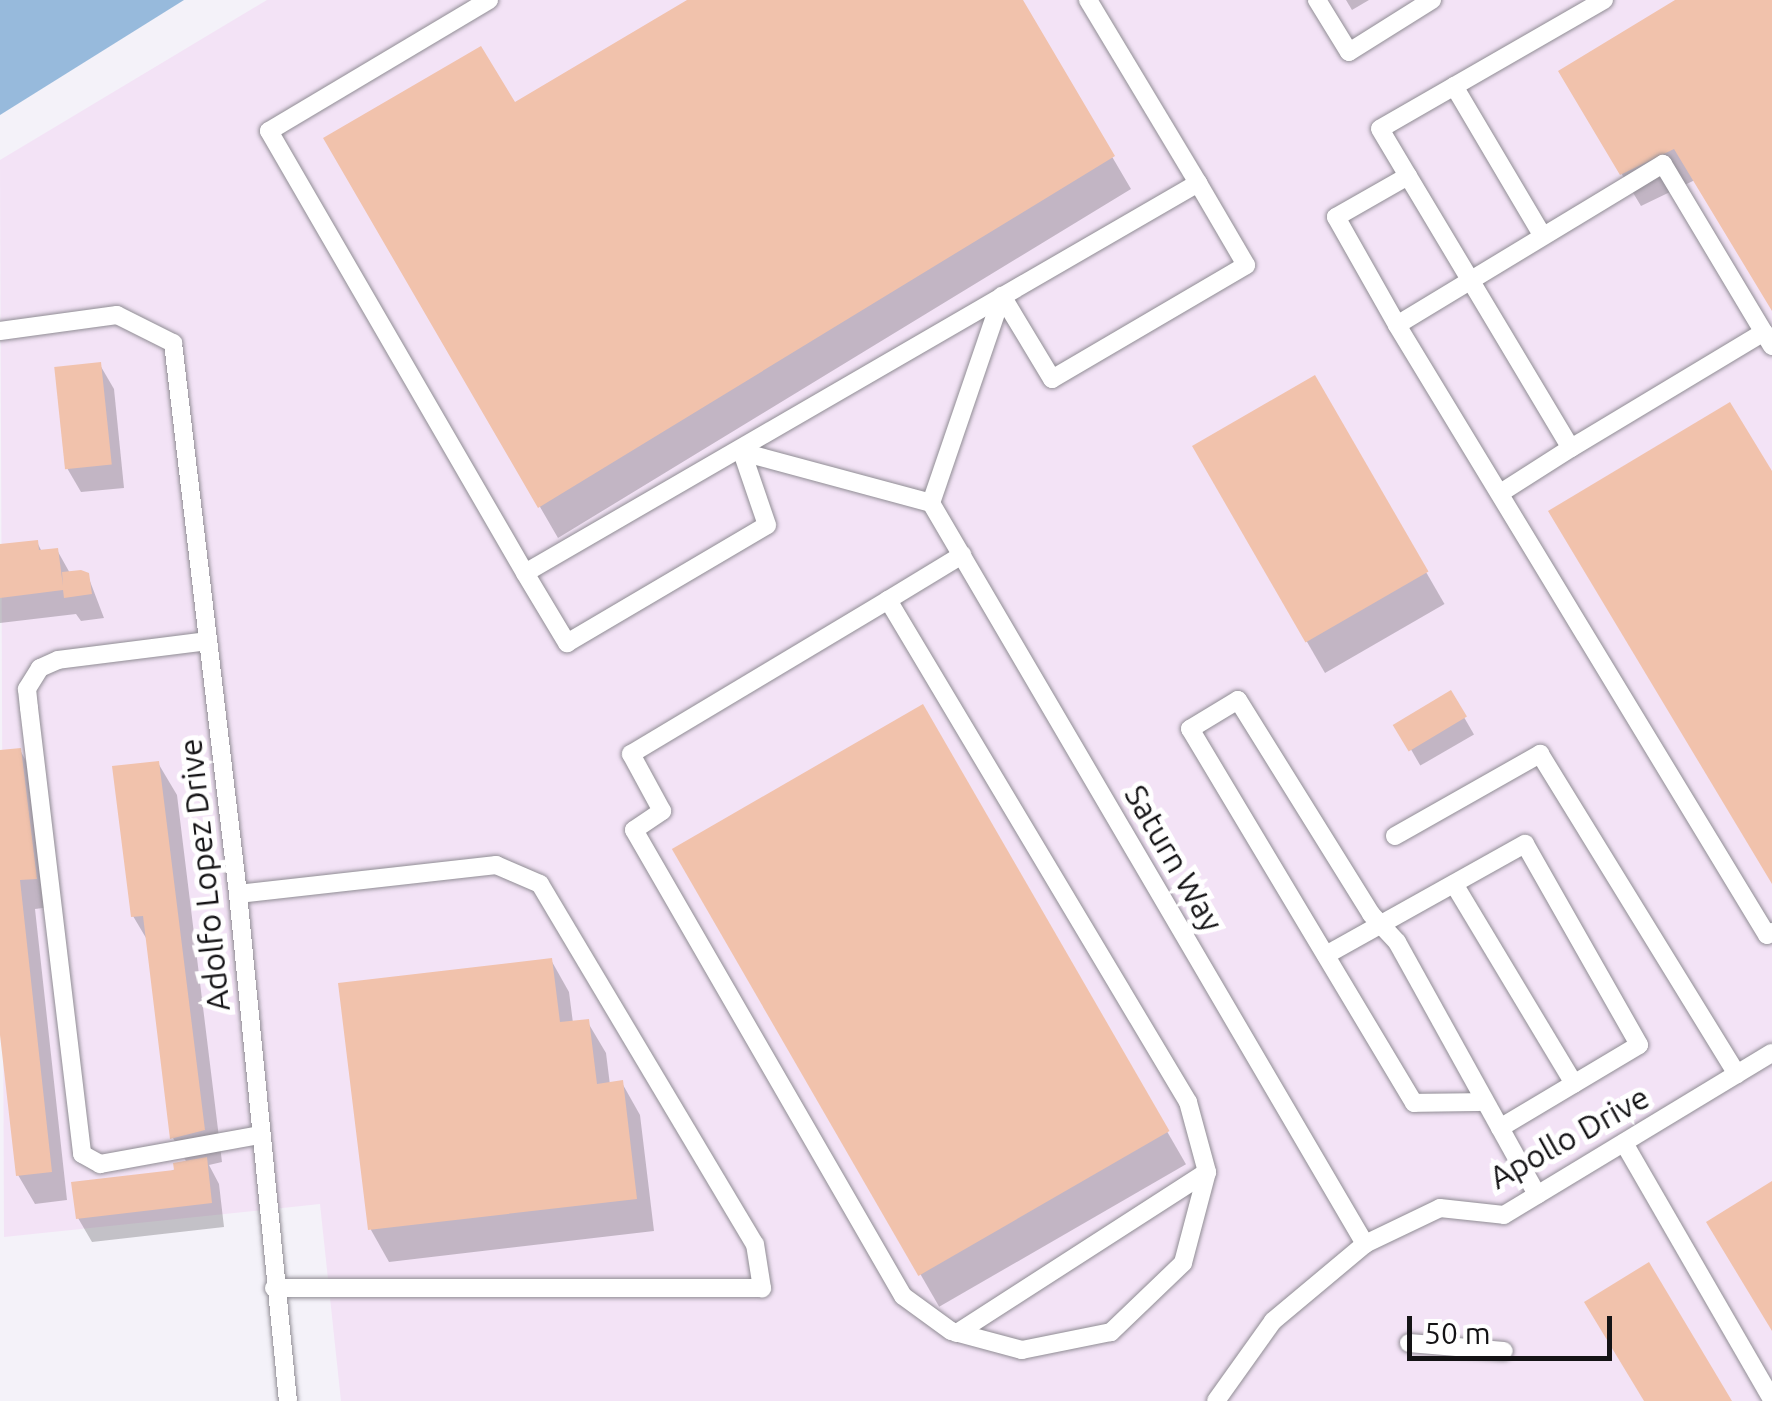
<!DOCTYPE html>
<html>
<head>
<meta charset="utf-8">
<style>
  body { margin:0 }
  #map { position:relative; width:1772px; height:1401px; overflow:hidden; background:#f4f2f9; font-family:Ubuntu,sans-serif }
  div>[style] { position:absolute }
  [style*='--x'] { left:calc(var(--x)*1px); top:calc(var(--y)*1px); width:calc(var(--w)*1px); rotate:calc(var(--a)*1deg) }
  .industrial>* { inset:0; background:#f3e3f6 }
  .water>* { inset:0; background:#97badc }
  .shadow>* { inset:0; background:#0003; transform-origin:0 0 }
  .building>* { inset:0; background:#f1c2ac; transform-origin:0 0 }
  .roads { filter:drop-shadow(0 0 2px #908d94) drop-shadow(0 0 2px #908d94) }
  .lane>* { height:18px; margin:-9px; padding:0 9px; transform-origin:9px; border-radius:9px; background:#fff }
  span { translate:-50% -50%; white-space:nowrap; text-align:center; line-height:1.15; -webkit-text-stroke:10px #fff; paint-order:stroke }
  .street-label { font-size:32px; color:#141315 }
  .scale { position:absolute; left:1407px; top:1316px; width:205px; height:45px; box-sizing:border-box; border:5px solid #141315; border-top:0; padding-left:12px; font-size:30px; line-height:35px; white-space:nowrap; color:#141315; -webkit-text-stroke:8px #fff; paint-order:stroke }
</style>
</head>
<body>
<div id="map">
  <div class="industrial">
    <div style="clip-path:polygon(267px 0,1772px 0,1772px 1401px,341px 1401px,320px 1204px,4px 1237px,0 160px)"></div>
  </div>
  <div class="water">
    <div style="clip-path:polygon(0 0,184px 0,0 115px)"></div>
  </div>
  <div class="shadow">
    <div style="clip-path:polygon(692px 0,1020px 0,1131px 189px,558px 538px,327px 139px,514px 105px)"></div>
    <div style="clip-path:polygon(1346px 0,1369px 0,1352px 10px)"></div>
    <div style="clip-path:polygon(1680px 0,1772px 0,1772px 307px,1695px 180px,1641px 206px,1579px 103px)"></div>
    <div style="clip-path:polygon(100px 365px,114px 389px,124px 488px,81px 492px,67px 468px)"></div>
    <div style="left:1314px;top:378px;width:261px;height:138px;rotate:60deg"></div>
    <div style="clip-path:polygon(37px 542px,42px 552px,57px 550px,71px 575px,88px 576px,104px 618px,81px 621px,76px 614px,0 623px,0 547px)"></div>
    <div style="left:1450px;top:693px;width:48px;height:62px;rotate:60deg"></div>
    <div style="left:922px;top:707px;width:528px;height:285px;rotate:60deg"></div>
    <div style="clip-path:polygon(20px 750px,36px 779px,51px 907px,35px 909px,67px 1200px,35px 1204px,18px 1175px,0 1017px,0 752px)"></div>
    <div style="clip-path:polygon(158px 763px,177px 795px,222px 1162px,209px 1165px,219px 1184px,224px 1227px,92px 1242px,78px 1218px,187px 1163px,173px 1138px,149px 943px,133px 916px)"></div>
    <div style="clip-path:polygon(551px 960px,569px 992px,573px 1023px,587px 1021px,606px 1053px,610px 1085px,622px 1083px,640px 1115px,654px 1231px,389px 1262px,371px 1230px,341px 985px)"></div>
  </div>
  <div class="building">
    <div style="clip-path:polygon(687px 0,1023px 0,1115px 156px,538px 508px,323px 138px,481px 46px,515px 102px)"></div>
    <div style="clip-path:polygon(1675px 0,1772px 0,1772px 311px,1674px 149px,1620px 175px,1558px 71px)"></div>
    <div style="left:101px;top:362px;width:103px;height:47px;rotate:84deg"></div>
    <div style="left:1315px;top:375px;width:227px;height:142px;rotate:60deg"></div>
    <div style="clip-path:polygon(1730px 402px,1772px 471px,1772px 884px,1548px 511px)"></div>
    <div style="clip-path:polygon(38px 540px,39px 550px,58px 548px,63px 586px,62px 572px,81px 570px,89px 573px,92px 594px,64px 598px,63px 590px,0 598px,0 544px)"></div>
    <div style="left:1451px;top:690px;width:31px;height:68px;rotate:59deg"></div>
    <div style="left:923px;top:704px;width:493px;height:290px;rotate:60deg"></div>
    <div style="clip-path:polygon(21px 748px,37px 879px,20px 880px,52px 1172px,16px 1176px,0 1035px,0 750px)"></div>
    <div style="clip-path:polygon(159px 761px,205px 1130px,170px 1139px,143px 916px,131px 917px,112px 766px)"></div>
    <div style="clip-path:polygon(552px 958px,560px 1022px,589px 1019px,597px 1084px,623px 1080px,637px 1199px,368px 1230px,338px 983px)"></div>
    <div style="clip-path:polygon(207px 1157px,212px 1203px,76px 1219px,71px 1182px,174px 1170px,173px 1163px)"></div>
    <div style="clip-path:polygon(1772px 1181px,1772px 1331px,1706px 1222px)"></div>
    <div style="clip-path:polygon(1649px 1262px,1732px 1401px,1644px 1401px,1584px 1302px)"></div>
  </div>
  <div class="roads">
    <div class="lane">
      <div style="--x:489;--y:0;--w:256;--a:149.2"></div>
      <div style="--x:269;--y:131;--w:511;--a:59.92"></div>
      <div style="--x:525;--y:573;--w:778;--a:-30.09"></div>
      <div style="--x:1198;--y:183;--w:214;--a:-121"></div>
      <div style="--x:1317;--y:0;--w:61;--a:58.4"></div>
      <div style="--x:1349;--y:52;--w:98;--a:-32.1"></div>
      <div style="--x:1604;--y:0;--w:258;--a:150.1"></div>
      <div style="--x:1380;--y:129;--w:55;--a:59.2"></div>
      <div style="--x:1408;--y:176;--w:83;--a:150.3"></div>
      <div style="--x:1336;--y:217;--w:124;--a:60.5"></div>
      <div style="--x:1397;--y:325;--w:311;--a:-31.2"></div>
      <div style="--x:1663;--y:164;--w:212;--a:59.1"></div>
      <div style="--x:1454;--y:86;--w:173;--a:59.4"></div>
      <div style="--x:1408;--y:176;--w:317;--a:59.1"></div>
      <div style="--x:1571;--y:448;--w:225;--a:-31"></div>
      <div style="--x:1002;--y:296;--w:97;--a:58.9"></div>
      <div style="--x:1052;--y:379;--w:225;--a:-30.4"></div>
      <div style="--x:1246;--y:265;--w:95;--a:-120.3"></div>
      <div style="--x:1397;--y:325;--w:713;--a:58.76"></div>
      <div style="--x:1767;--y:935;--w:6;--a:-31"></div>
      <div style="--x:0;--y:331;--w:118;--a:-7.8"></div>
      <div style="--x:117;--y:315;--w:63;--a:26.6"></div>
      <div style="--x:173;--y:343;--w:555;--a:83.27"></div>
      <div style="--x:238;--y:894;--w:509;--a:84.37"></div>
      <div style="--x:742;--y:452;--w:196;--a:15.1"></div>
      <div style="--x:1502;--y:492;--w:82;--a:-32.5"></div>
      <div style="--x:931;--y:503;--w:859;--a:59.64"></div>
      <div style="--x:931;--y:503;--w:219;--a:-71.1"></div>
      <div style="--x:525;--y:573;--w:82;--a:59"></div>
      <div style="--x:567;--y:643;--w:232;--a:-30.5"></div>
      <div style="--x:767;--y:525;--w:77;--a:-108.9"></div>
      <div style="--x:888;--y:600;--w:585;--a:59.14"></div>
      <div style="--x:1188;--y:1102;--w:73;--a:74.8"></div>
      <div style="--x:1207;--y:1172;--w:94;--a:104.8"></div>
      <div style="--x:1183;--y:1263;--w:100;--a:136.2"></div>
      <div style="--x:1111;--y:1332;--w:91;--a:168.6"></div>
      <div style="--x:1022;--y:1350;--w:73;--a:-165"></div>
      <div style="--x:951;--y:1331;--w:59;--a:-143.9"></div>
      <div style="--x:903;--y:1296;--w:538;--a:-120"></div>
      <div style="--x:634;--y:830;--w:34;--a:-34"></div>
      <div style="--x:662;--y:811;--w:65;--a:-118.5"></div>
      <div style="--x:631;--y:754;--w:300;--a:-30.9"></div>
      <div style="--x:888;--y:600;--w:87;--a:-31.3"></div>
      <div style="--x:208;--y:641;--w:151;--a:172.8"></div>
      <div style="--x:58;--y:660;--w:20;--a:156"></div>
      <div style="--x:40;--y:668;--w:25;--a:122"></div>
      <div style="--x:27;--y:689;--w:19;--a:84"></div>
      <div style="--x:29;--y:708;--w:449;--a:83.2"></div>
      <div style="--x:82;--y:1154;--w:21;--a:29"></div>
      <div style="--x:100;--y:1164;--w:163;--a:-10.3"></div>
      <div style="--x:1395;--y:836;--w:167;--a:-29.5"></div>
      <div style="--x:1540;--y:754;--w:376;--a:58.4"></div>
      <div style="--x:1454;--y:884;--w:233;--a:59"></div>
      <div style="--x:238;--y:894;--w:260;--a:-6.4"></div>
      <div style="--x:496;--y:865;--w:48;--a:23.4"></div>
      <div style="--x:540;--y:884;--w:419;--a:59.2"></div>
      <div style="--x:755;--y:1244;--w:45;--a:81"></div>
      <div style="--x:762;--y:1288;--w:488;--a:180"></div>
      <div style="--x:1326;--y:955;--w:228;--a:-29.2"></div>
      <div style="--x:1525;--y:844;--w:231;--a:60.4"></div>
      <div style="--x:1639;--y:1045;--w:162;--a:149.2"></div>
      <div style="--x:1485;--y:1102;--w:71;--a:179.2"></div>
      <div style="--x:1414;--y:1103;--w:436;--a:-120.9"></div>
      <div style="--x:1190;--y:729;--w:56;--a:-31.1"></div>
      <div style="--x:1238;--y:700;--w:252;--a:58.1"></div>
      <div style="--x:1371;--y:914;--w:38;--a:47"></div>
      <div style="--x:1397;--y:942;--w:289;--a:61"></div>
      <div style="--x:1624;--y:1143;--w:294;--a:60"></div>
      <div style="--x:957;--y:1333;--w:297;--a:-32.8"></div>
      <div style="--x:1409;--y:1343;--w:95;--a:4.8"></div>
      <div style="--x:1216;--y:1401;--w:98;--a:-54.5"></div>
      <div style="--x:1273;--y:1321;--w:120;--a:-39.9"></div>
      <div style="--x:1365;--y:1244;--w:83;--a:-25.6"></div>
      <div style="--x:1440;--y:1208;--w:64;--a:6.2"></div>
      <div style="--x:1504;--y:1215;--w:313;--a:-31.2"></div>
    </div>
  </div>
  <div class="street-label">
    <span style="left:1174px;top:858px;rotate:60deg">Saturn Way</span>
    <span style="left:204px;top:875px;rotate:-96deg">Adolfo Lopez Drive</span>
    <span style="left:1569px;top:1137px;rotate:-29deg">Apollo Drive</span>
  </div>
  <div class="scale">50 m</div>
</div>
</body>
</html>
